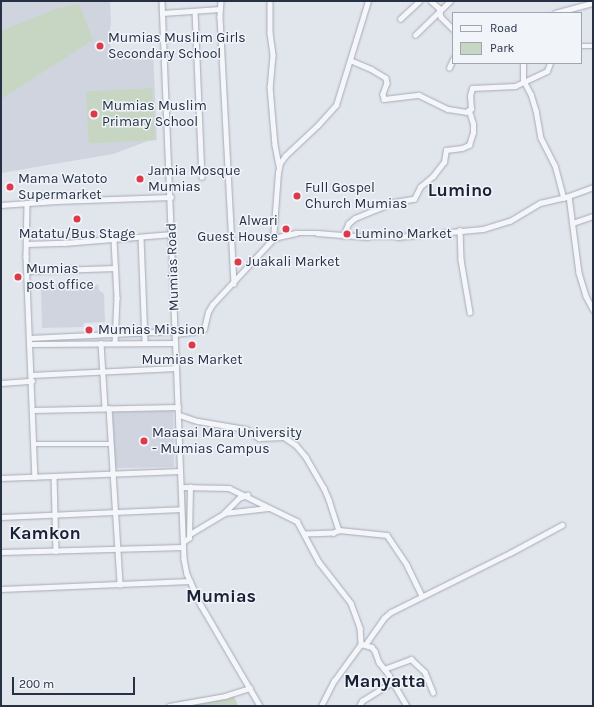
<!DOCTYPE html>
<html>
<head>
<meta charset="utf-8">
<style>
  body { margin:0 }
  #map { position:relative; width:594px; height:707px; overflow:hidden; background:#e1e5ec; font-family:Karla,sans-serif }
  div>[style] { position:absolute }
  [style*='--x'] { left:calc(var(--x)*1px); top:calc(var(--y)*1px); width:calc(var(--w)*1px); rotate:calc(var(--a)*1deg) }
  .built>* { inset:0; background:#cfd4de; transform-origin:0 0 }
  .green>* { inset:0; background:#c6d6c2; transform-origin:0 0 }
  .roads { filter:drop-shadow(0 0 1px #a5abb7) drop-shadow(0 0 1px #a5abb7) }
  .minor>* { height:4.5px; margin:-2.25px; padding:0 2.25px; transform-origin:2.25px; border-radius:2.25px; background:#f5f6f9 }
  .dots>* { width:11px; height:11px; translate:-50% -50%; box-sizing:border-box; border:2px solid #f1f4f9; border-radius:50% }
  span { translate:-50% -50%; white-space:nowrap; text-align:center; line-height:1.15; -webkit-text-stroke:3px #f1f4f9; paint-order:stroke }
  .poi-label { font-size:14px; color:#273146 }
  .left { translate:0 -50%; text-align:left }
  .right { translate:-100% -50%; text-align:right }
  .street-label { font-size:14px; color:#273146 }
  .district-label { font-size:18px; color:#1a2236; font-weight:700 }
  .frame { position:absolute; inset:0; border:2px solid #273146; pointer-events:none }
  .legend { position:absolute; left:452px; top:12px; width:130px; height:52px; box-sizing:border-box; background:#f1f4f9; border:1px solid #a0a6b1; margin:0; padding:5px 7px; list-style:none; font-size:12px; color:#273146 }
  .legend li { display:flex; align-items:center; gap:8px; height:20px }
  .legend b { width:20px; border:1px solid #a0a6b1 }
  .scale { position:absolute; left:12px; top:677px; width:123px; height:18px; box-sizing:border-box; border:2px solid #273146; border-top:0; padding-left:5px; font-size:12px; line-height:14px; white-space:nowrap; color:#273146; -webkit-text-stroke:3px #f1f4f9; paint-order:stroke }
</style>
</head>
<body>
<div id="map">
  <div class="built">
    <div style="clip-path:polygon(1px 1px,110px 1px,111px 23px,108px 40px,114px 54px,153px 52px,157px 140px,148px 141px,113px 154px,1px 173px)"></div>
    <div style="clip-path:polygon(98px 284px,99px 290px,104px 294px,105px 322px,84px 323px,83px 327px,42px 328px,41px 285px)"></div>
    <div style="left:173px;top:411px;width:56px;height:60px;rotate:89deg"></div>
  </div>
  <div class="green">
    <div style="clip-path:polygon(79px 4px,93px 40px,1px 99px,1px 31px,56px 9px)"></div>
    <div style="left:152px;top:88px;width:52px;height:66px;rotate:87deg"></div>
    <div style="clip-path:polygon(233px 693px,238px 706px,178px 706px,180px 701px)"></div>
  </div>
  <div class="roads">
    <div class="minor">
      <div style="--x:162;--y:1;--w:558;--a:87.74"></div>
      <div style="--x:184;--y:559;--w:15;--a:79"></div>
      <div style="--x:187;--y:574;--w:34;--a:66"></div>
      <div style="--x:201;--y:605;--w:117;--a:59.7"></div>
      <div style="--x:221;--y:1;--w:16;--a:94"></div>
      <div style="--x:220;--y:17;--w:267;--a:87"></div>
      <div style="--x:270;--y:1;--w:32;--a:90"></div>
      <div style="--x:270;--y:33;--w:22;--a:82"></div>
      <div style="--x:273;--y:55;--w:32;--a:95"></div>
      <div style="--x:270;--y:87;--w:58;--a:85.1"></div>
      <div style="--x:275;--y:145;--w:21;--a:79"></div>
      <div style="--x:431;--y:1;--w:11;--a:41"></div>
      <div style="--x:439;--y:8;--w:9;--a:77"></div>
      <div style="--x:441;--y:17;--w:17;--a:45"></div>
      <div style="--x:195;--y:11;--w:166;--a:87.6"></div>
      <div style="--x:162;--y:13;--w:58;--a:-3.9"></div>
      <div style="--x:555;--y:13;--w:39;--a:-15"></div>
      <div style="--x:400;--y:19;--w:26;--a:-43"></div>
      <div style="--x:415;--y:35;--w:49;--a:-44.2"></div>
      <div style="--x:581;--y:46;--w:12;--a:0"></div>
      <div style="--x:350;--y:60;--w:23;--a:23"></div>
      <div style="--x:371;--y:69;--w:17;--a:31"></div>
      <div style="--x:386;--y:78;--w:5;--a:79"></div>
      <div style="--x:387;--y:83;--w:12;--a:110"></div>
      <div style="--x:383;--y:94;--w:5;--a:79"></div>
      <div style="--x:384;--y:99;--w:35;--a:-7"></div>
      <div style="--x:419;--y:95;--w:32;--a:26"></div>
      <div style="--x:448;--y:109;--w:18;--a:9"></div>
      <div style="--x:466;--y:112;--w:6;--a:-31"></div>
      <div style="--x:471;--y:109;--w:13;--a:-94"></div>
      <div style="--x:470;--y:96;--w:8;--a:-76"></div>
      <div style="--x:472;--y:88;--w:43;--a:-2.7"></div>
      <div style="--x:515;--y:86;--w:35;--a:-25"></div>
      <div style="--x:547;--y:71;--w:9;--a:-69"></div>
      <div style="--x:449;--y:68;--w:10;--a:-66"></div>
      <div style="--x:523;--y:81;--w:18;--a:-90"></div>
      <div style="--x:524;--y:81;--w:15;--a:62"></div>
      <div style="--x:531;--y:94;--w:17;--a:73"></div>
      <div style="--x:536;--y:110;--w:28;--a:80"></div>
      <div style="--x:541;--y:138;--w:30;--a:63"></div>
      <div style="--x:555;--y:165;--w:34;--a:75"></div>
      <div style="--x:569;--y:196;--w:78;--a:82.6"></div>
      <div style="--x:579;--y:273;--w:24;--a:73"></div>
      <div style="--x:586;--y:296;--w:15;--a:62"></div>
      <div style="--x:27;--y:203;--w:53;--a:91.1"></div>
      <div style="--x:26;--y:256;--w:221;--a:87.7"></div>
      <div style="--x:1;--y:205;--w:55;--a:-4.2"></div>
      <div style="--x:56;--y:201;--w:115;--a:-2"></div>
      <div style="--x:573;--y:223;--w:21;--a:-19"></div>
      <div style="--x:460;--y:230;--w:30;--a:88"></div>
      <div style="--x:461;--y:260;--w:53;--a:80.2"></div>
      <div style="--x:343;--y:236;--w:13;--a:-67"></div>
      <div style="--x:348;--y:224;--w:9;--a:-41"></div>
      <div style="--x:355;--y:218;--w:42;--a:-22.3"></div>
      <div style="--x:394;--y:202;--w:20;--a:-9"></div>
      <div style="--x:414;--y:199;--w:13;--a:-63"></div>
      <div style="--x:420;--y:187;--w:17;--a:-40"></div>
      <div style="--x:433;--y:176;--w:18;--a:-52"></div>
      <div style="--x:444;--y:162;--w:12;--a:-81"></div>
      <div style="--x:446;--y:150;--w:16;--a:-7"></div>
      <div style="--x:462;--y:148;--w:8;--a:-23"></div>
      <div style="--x:469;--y:145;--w:13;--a:-72"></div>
      <div style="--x:473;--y:133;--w:9;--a:-90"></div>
      <div style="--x:473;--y:124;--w:14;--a:-107"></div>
      <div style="--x:141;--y:237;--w:106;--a:87.8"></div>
      <div style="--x:273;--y:239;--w:66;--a:-85.7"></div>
      <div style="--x:278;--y:173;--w:10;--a:-79"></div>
      <div style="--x:280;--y:163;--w:9;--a:-54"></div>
      <div style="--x:285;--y:156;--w:45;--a:-43.2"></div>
      <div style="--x:318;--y:125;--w:27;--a:-48"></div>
      <div style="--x:336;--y:105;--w:109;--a:-72.9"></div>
      <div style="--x:114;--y:240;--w:58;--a:87"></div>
      <div style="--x:117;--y:298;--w:45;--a:92.5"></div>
      <div style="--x:26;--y:244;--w:38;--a:-2"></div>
      <div style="--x:64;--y:243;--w:108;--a:-4.8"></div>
      <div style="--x:27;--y:271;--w:88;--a:-2"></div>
      <div style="--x:175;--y:334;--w:24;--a:-7"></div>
      <div style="--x:199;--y:331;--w:5;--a:-22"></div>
      <div style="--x:204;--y:329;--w:17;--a:-77"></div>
      <div style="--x:208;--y:312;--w:8;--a:-60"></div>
      <div style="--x:212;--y:305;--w:91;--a:-47.2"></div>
      <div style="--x:274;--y:238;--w:23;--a:-13"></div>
      <div style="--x:296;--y:233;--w:21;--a:0"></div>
      <div style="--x:317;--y:233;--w:51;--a:4.5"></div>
      <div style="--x:368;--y:237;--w:29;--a:0"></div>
      <div style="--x:397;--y:237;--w:86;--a:-5.3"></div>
      <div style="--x:483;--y:229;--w:28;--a:-17"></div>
      <div style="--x:510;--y:221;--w:35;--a:-31"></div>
      <div style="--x:540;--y:203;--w:27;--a:-13"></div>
      <div style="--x:566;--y:197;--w:29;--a:-20"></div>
      <div style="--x:29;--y:338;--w:146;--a:-2.7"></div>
      <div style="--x:101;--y:343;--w:65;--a:86.5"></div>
      <div style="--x:29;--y:344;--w:146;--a:-0.4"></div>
      <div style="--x:31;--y:375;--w:145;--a:-2.8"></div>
      <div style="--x:1;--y:383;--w:31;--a:-4"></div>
      <div style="--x:109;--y:408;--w:177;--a:86.4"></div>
      <div style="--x:33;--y:410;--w:145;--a:-1.2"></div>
      <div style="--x:179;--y:415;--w:20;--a:18"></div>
      <div style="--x:198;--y:421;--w:49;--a:9.5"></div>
      <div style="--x:246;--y:429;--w:16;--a:35"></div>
      <div style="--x:259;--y:438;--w:25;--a:-2"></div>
      <div style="--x:284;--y:437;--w:14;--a:34"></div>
      <div style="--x:296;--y:445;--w:16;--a:50"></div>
      <div style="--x:306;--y:457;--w:36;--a:60"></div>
      <div style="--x:324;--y:488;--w:13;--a:67"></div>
      <div style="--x:329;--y:500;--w:32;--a:72"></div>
      <div style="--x:339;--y:530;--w:6;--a:149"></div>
      <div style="--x:334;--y:533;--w:29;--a:178"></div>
      <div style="--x:34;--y:444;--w:77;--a:0"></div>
      <div style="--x:54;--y:476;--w:75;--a:88.5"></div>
      <div style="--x:1;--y:478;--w:179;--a:-2.2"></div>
      <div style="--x:181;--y:487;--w:48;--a:1.2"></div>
      <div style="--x:229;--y:488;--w:76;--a:25.9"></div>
      <div style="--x:297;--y:521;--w:47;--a:61.8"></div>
      <div style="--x:319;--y:562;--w:52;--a:52"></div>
      <div style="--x:351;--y:603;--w:27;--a:70"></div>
      <div style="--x:360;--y:628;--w:16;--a:86"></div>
      <div style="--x:224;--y:513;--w:44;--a:-6.5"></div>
      <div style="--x:1;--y:517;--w:180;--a:-2.5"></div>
      <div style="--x:339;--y:530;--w:48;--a:5.9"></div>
      <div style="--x:387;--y:535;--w:36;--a:56"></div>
      <div style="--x:407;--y:565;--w:34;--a:64"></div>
      <div style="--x:190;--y:534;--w:39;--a:-31"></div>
      <div style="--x:223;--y:514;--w:23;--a:-45"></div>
      <div style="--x:239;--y:498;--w:9;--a:-21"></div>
      <div style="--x:183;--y:542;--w:7;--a:-34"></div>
      <div style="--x:189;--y:538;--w:51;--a:-88.9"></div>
      <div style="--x:1;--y:552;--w:182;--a:-1.6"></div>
      <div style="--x:1;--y:589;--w:189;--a:-2.4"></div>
      <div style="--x:365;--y:645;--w:33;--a:-55"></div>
      <div style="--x:384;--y:618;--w:9;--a:-41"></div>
      <div style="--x:391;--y:612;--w:133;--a:-26.4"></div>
      <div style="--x:510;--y:553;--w:59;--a:-28.3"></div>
      <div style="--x:384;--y:669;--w:29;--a:-20"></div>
      <div style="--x:411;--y:659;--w:19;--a:43"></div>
      <div style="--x:425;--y:672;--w:22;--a:68"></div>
      <div style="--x:169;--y:706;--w:57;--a:-10.1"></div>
      <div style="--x:225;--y:696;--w:26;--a:-18"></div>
      <div style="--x:321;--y:706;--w:28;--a:-63"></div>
      <div style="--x:334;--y:681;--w:46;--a:-53.9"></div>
      <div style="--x:361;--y:644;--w:11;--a:15"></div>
      <div style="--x:372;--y:647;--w:5;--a:53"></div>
      <div style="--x:375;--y:651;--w:12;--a:70"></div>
      <div style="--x:379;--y:662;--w:16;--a:52"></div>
      <div style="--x:389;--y:675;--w:36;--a:60"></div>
      <div style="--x:359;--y:706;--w:6;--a:-59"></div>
      <div style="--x:362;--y:701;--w:36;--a:-32"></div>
    </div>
  </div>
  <div class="dots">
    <div style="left:100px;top:46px;background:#de394a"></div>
    <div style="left:94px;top:114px;background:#de394a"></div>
    <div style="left:140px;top:179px;background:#de394a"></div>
    <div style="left:10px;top:187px;background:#de394a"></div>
    <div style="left:297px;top:196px;background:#de394a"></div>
    <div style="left:77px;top:219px;background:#de394a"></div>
    <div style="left:286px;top:229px;background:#de394a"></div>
    <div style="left:347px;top:234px;background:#de394a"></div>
    <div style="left:238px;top:262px;background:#de394a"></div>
    <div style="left:18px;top:277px;background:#de394a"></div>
    <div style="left:89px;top:330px;background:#de394a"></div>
    <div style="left:192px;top:345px;background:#de394a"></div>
    <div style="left:144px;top:441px;background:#de394a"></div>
  </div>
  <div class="poi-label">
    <span class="left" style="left:108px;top:46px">Mumias Muslim Girls<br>Secondary School</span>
    <span class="left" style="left:102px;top:114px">Mumias Muslim<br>Primary School</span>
    <span class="left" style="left:148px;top:179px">Jamia Mosque<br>Mumias</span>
    <span class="left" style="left:18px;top:187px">Mama Watoto<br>Supermarket</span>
    <span class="left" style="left:305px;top:196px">Full Gospel<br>Church Mumias</span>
    <span class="right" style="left:278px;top:229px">Alwari<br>Guest House</span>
    <span style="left:77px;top:234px">Matatu/Bus Stage</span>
    <span class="left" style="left:355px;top:234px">Lumino Market</span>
    <span class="left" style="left:246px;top:262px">Juakali Market</span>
    <span class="left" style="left:26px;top:277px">Mumias<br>post office</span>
    <span class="left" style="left:98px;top:330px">Mumias Mission</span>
    <span style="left:192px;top:360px">Mumias Market</span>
    <span class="left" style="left:152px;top:441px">Maasai Mara University<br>- Mumias Campus</span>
  </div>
  <div class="street-label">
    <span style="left:173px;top:267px;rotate:-92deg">Mumias Road</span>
  </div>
  <div class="district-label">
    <span style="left:460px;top:190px">Lumino</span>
    <span style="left:45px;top:533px">Kamkon</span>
    <span style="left:221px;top:596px">Mumias</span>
    <span style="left:385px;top:681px">Manyatta</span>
  </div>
  <div class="frame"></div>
  <ul class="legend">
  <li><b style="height:5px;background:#f5f6f9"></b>Road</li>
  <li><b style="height:11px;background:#c6d6c2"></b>Park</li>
  </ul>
  <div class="scale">200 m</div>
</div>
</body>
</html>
